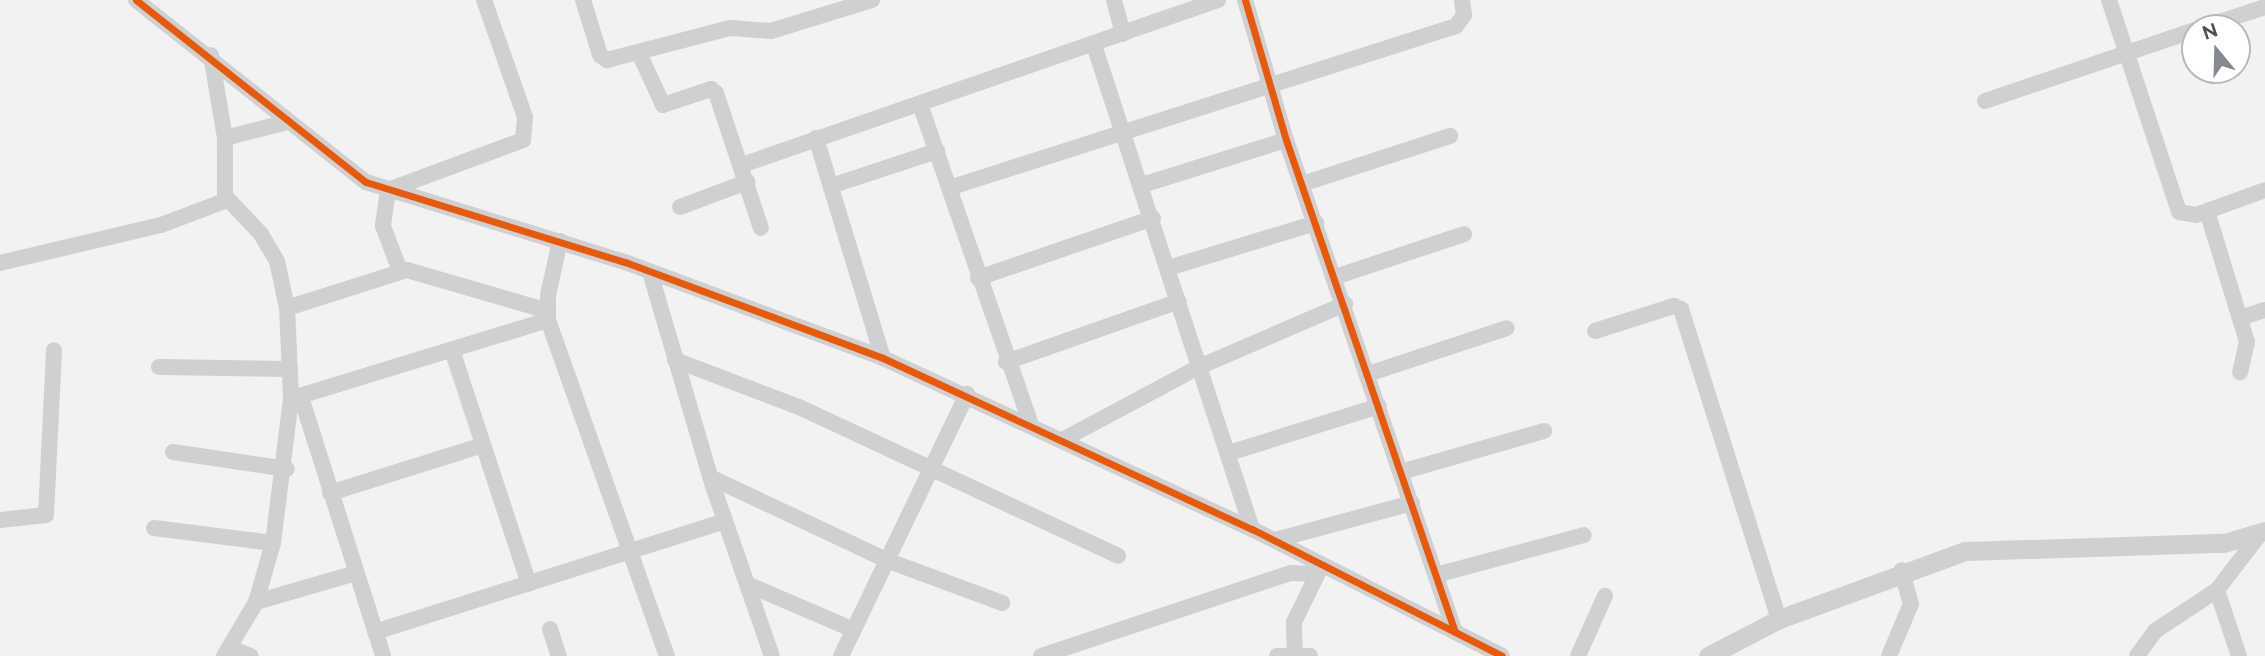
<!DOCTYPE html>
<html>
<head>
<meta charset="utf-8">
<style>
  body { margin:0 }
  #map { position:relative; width:2265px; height:656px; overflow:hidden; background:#f2f2f2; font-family:Raleway,sans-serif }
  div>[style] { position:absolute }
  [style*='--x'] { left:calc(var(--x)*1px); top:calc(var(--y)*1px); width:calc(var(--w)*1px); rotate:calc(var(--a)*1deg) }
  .minor>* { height:16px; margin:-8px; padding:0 8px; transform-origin:8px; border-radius:8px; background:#ced0d2 }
  .tertiary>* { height:19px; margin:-9.5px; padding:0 9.5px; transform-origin:9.5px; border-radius:9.5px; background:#ced0d2 }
  .cycleway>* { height:7px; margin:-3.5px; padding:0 3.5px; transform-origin:3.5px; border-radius:3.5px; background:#e8590c }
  span { translate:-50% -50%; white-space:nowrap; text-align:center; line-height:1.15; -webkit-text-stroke:5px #fff; paint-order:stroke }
  .north { position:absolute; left:2181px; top:14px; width:70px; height:70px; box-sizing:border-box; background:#fff; border:2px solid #b7b9be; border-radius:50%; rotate:341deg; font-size:19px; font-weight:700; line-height:28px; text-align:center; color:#4a515d }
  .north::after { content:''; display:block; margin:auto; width:24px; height:32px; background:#858991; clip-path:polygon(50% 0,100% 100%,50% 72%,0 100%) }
</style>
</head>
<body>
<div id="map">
  <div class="minor">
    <div style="--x:136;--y:0;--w:293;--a:38.4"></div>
    <div style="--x:366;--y:182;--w:271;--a:17.2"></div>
    <div style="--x:625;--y:262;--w:275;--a:20.4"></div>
    <div style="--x:883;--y:358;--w:407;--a:24.9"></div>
    <div style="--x:1252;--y:529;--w:280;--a:26.9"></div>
    <div style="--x:583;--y:0;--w:58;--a:72.8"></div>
    <div style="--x:600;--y:55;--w:9;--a:36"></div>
    <div style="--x:607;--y:60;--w:127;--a:-14.6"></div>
    <div style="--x:730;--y:28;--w:41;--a:4.2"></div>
    <div style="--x:771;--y:31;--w:106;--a:-17.1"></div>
    <div style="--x:1114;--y:0;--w:35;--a:75"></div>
    <div style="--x:1245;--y:0;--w:146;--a:73.7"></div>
    <div style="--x:1286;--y:140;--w:520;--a:71.04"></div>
    <div style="--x:2109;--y:0;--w:223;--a:71.7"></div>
    <div style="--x:2179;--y:212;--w:17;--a:10"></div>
    <div style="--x:2196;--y:215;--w:73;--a:-19.9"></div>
    <div style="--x:2201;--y:28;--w:67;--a:-18.2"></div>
    <div style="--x:1094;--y:45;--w:509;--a:71.92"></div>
    <div style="--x:640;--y:55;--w:55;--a:65.3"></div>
    <div style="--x:663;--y:105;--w:51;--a:-18.4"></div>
    <div style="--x:711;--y:89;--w:6;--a:39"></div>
    <div style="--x:716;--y:93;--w:142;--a:71.6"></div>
    <div style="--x:1985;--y:101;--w:222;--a:-18.7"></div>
    <div style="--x:920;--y:104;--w:339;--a:70.9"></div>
    <div style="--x:225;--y:138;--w:65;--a:-14.3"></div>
    <div style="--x:816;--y:138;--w:230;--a:73.1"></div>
    <div style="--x:742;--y:165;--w:504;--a:-19.12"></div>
    <div style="--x:1302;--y:184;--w:156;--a:-18"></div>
    <div style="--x:1142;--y:185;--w:151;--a:-17.4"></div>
    <div style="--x:831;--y:186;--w:112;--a:-18.3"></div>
    <div style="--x:949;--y:188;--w:532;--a:-17.72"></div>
    <div style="--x:1456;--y:26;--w:14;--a:-54"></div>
    <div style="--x:1464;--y:15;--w:15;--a:-98"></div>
    <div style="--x:388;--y:190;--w:144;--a:-20.3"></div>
    <div style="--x:523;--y:140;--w:23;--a:-85"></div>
    <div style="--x:525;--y:117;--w:124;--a:-109.3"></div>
    <div style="--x:388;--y:190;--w:36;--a:98"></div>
    <div style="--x:383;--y:226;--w:48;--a:69.3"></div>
    <div style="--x:680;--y:207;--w:72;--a:-20.5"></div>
    <div style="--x:2207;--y:211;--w:137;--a:73"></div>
    <div style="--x:2247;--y:342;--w:31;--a:103"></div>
    <div style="--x:560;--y:241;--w:55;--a:102.5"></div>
    <div style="--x:548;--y:295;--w:25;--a:90"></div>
    <div style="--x:548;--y:320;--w:356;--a:70.5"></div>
    <div style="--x:0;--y:263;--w:165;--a:-13.3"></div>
    <div style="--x:161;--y:225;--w:68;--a:-20.6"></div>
    <div style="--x:225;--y:201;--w:63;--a:-90"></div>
    <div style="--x:225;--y:138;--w:84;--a:-99.6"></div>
    <div style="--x:1168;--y:268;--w:155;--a:-16.9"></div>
    <div style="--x:650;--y:272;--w:223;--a:73.6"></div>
    <div style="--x:713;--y:486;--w:180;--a:70.9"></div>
    <div style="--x:1335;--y:277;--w:136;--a:-18.4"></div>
    <div style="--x:978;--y:278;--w:185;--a:-18.9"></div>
    <div style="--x:287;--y:308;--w:126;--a:-17.6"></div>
    <div style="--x:407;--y:270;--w:147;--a:16.2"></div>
    <div style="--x:2240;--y:318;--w:26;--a:-18"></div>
    <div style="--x:1595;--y:331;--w:83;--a:-17.6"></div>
    <div style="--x:1674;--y:306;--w:8;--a:23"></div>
    <div style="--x:1681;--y:309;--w:325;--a:72.5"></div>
    <div style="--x:452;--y:350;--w:246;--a:71.8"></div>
    <div style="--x:675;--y:360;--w:133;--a:20.8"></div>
    <div style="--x:799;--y:407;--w:352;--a:25"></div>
    <div style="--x:1006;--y:362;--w:183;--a:-19.4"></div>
    <div style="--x:159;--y:367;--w:131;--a:0.9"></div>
    <div style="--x:1368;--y:374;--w:146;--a:-18.3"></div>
    <div style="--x:301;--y:397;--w:272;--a:72.4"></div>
    <div style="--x:293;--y:398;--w:267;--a:-17"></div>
    <div style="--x:1064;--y:439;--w:155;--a:-28.1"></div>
    <div style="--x:1201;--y:366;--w:157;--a:-23.3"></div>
    <div style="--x:173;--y:452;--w:115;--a:8.5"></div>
    <div style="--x:1229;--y:453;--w:157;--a:-17.4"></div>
    <div style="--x:1401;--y:472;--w:149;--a:-16"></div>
    <div style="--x:710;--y:477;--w:195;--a:25.2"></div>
    <div style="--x:886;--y:560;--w:124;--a:20.3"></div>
    <div style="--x:330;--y:493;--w:160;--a:-17.4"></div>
    <div style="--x:0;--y:520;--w:46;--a:-6.2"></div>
    <div style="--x:46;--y:515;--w:165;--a:-87.2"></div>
    <div style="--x:154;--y:528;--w:120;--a:7.2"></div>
    <div style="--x:1275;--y:540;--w:142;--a:-15.1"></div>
    <div style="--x:1436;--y:575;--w:153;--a:-15.1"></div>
    <div style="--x:747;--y:584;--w:116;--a:23.3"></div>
    <div style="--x:2217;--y:590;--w:70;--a:71.6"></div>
    <div style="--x:256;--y:602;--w:104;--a:-16.2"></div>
    <div style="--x:550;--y:629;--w:28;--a:72"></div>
    <div style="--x:375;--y:632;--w:367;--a:-17.6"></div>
    <div style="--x:230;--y:648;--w:22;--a:21"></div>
    <div style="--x:224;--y:656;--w:63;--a:-59.3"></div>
    <div style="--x:256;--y:602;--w:61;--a:-73.9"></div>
    <div style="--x:273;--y:543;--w:146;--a:-82.9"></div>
    <div style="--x:291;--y:398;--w:90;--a:-92.5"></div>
    <div style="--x:287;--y:308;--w:48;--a:-102"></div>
    <div style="--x:277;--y:261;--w:31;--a:-121"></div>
    <div style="--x:261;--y:234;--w:51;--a:-133.4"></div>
    <div style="--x:841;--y:656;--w:291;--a:-64.3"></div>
    <div style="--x:1041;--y:656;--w:263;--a:-18.4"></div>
    <div style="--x:1291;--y:573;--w:26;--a:2"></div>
    <div style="--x:1277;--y:656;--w:33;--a:0"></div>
    <div style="--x:1295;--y:656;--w:34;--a:-92"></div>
    <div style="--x:1294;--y:622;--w:61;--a:-63.9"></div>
    <div style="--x:1578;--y:656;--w:66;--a:-65.8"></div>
    <div style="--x:1889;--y:656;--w:56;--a:-67.1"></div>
    <div style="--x:1911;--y:604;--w:35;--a:-106"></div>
    <div style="--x:2137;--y:656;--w:31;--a:-54"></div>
    <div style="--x:2155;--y:631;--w:74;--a:-33.5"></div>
    <div style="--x:2217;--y:590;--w:71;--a:-52.5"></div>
  </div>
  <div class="tertiary">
    <div style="--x:1708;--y:656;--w:80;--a:-27.5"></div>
    <div style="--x:1779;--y:619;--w:198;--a:-20.1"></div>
    <div style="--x:1965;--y:551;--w:259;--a:-1.8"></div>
    <div style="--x:2224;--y:543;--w:43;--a:-16.3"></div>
  </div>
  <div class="cycleway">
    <div style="--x:136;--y:0;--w:293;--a:38.4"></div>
    <div style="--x:366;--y:182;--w:271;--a:17.2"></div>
    <div style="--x:625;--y:262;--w:275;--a:20.4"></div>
    <div style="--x:883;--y:358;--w:407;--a:24.9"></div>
    <div style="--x:1252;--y:529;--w:280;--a:26.9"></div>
    <div style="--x:1245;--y:0;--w:146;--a:73.7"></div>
    <div style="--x:1286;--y:140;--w:520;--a:71.04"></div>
  </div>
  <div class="north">N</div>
</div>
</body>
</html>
